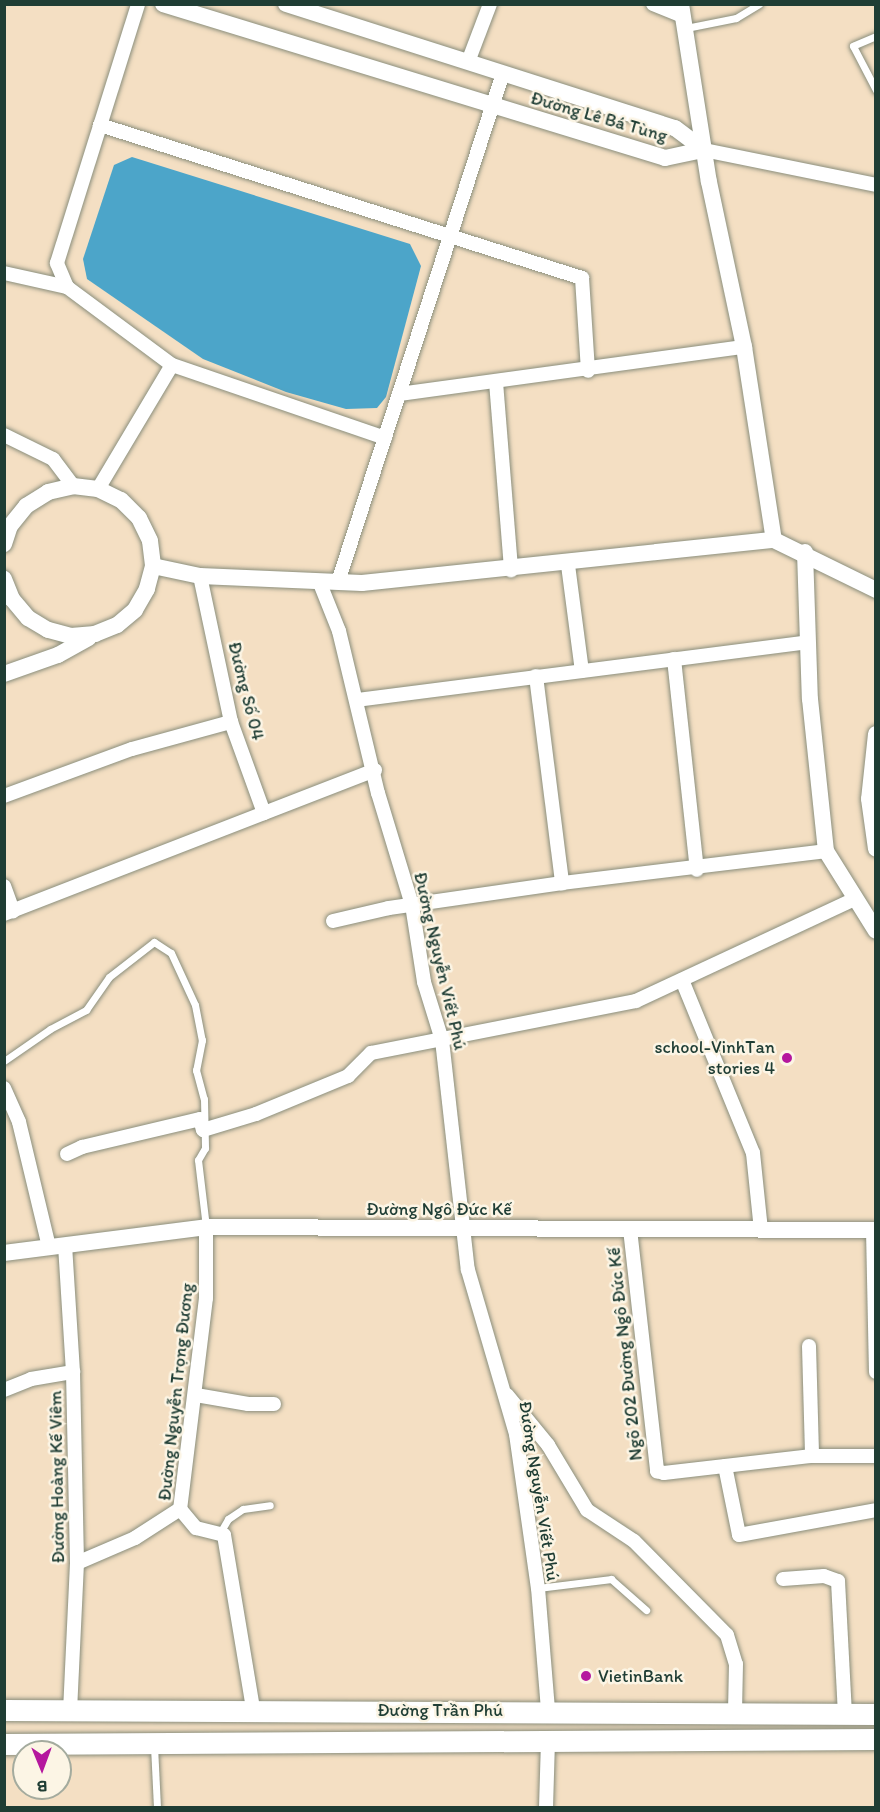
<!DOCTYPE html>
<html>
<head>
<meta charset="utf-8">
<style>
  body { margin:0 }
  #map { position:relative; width:880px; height:1812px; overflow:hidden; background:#f4dfc3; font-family:Itim,sans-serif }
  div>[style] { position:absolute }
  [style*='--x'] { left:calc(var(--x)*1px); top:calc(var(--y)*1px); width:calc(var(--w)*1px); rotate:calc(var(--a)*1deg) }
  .water>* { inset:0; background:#4ca5c9 }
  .roads { filter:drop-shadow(0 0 2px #8a8e7c) drop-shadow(0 0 2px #8a8e7c) }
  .service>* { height:7px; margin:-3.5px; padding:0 3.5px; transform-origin:3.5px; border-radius:3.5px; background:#fff }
  .minor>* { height:14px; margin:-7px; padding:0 7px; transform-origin:7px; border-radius:7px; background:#fff }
  .tertiary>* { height:16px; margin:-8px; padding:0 8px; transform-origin:8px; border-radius:8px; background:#fff }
  .primary>* { height:21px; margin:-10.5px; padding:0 10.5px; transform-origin:10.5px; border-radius:10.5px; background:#fff }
  .dots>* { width:16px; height:16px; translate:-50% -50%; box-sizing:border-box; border:3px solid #fcf5e5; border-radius:50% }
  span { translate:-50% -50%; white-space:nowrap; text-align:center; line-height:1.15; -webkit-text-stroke:5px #fcf5e5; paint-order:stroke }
  .street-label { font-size:18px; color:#1f3d34 }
  .poi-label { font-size:18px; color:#1f3d34 }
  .right { translate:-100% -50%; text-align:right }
  .left { translate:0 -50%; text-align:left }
  .frame { position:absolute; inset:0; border:6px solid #1f3d34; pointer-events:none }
  .north { position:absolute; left:12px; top:1740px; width:60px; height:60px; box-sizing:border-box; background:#fcf5e5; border:2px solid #a4ab9e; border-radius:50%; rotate:179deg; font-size:16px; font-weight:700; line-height:24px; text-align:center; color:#1f3d34 }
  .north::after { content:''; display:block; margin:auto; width:21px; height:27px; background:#b5179e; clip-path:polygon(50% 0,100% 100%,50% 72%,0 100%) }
</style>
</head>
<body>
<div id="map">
  <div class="water">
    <div style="clip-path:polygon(132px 157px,410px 244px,421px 266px,386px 397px,377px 408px,346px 409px,286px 392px,203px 359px,87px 279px,83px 259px,114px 165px)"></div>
  </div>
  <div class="roads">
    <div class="service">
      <div style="--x:686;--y:28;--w:51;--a:-11.3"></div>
      <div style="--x:736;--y:18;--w:27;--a:-31"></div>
      <div style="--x:876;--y:36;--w:25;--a:157"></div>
      <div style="--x:853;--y:46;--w:50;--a:62.4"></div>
      <div style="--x:4;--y:1061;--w:56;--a:-34.8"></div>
      <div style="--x:50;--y:1029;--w:41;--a:-27.8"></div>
      <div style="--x:86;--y:1010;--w:40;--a:-55.1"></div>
      <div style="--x:109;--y:977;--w:57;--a:-37.9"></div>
      <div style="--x:154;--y:942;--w:20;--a:33"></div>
      <div style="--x:171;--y:953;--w:57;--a:65.2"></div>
      <div style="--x:195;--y:1005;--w:36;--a:79"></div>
      <div style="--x:202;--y:1040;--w:31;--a:101"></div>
      <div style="--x:196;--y:1070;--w:30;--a:75"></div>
      <div style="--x:204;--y:1099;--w:49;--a:88.8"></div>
      <div style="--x:205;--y:1148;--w:14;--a:120"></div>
      <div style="--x:198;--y:1160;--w:67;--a:83.2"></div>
      <div style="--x:221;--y:1531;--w:14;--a:-60"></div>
      <div style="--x:228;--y:1519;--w:18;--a:-34"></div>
      <div style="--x:243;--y:1509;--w:27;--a:-8"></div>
      <div style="--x:538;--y:1588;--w:74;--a:-7"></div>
      <div style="--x:611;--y:1579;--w:47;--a:41.5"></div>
      <div style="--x:154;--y:1746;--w:62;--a:87.2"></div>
    </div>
    <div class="minor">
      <div style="--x:653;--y:4;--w:32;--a:22"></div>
      <div style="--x:468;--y:62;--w:62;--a:-69.2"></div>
      <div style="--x:100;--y:125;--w:506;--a:17.61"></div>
      <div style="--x:582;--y:278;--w:93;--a:86.3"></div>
      <div style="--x:704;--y:150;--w:176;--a:11.5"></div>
      <div style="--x:4;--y:273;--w:65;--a:12.5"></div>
      <div style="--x:67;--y:287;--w:131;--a:36.6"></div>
      <div style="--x:172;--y:365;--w:225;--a:18.9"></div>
      <div style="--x:67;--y:287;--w:26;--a:-113"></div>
      <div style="--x:57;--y:263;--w:271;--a:-72.6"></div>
      <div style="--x:496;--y:382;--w:189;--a:85.4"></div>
      <div style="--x:399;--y:394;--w:348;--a:-7.8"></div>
      <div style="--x:4;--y:435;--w:55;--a:26.1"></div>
      <div style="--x:53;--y:459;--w:34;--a:53"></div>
      <div style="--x:98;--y:489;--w:144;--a:-59.2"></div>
      <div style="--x:568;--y:565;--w:107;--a:82.5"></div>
      <div style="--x:200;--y:576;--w:149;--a:78"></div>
      <div style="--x:231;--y:722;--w:97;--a:70.1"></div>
      <div style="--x:319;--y:581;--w:54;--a:68.2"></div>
      <div style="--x:339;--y:631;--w:167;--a:76.5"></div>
      <div style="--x:378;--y:793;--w:117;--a:73.1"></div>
      <div style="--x:412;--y:905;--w:78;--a:81.1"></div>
      <div style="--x:424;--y:982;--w:61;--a:72.8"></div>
      <div style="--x:442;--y:1040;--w:231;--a:83.6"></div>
      <div style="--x:468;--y:1270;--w:171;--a:73.7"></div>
      <div style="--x:516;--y:1434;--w:156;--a:81.9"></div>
      <div style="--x:538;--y:1588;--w:122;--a:85.3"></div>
      <div style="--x:338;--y:582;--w:535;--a:-72.04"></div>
      <div style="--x:674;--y:659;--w:212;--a:83.8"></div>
      <div style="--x:536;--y:676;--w:209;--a:82.8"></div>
      <div style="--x:357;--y:700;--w:454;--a:-7.3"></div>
      <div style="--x:4;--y:796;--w:136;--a:-20.2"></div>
      <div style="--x:132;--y:749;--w:103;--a:-15.3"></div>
      <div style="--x:4;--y:886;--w:27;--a:70"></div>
      <div style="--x:4;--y:914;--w:398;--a:-21.2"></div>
      <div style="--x:333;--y:921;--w:57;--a:-13.1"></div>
      <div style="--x:389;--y:908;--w:175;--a:-8.2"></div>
      <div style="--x:562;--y:883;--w:266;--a:-6.9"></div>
      <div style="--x:682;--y:980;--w:187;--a:67.7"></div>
      <div style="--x:753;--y:1153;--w:78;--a:84.1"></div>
      <div style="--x:4;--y:1088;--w:37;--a:66"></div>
      <div style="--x:19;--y:1122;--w:129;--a:76.5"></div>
      <div style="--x:67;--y:1154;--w:17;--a:-25"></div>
      <div style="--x:82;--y:1147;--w:121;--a:-13.3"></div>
      <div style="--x:200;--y:1119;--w:11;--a:75"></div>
      <div style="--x:203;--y:1130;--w:55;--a:-16.8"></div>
      <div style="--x:256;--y:1114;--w:100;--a:-22.4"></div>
      <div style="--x:348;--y:1076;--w:33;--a:-45"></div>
      <div style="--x:371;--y:1053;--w:270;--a:-11.1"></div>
      <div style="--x:636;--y:1001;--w:242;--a:-25"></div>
      <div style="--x:206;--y:1227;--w:71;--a:90"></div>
      <div style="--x:206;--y:1298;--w:213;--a:97"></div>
      <div style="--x:180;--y:1509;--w:25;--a:50"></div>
      <div style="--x:196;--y:1528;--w:29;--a:14"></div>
      <div style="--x:224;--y:1535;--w:176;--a:80.5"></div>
      <div style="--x:630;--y:1229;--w:244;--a:83.6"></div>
      <div style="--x:657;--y:1471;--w:7;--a:16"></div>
      <div style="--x:664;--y:1473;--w:149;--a:-6.6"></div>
      <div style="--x:812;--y:1456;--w:64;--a:0"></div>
      <div style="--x:873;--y:1230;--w:142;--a:88.8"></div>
      <div style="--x:65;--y:1245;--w:127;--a:86.4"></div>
      <div style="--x:73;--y:1372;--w:191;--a:88.8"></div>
      <div style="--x:77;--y:1563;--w:146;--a:92.7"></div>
      <div style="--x:809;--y:1346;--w:110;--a:88.4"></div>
      <div style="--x:4;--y:1390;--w:29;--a:-22"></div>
      <div style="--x:31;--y:1379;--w:43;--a:-9.5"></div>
      <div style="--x:196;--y:1395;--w:53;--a:9.8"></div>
      <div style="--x:248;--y:1404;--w:26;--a:0"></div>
      <div style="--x:507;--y:1395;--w:65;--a:50.6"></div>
      <div style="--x:548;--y:1445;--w:76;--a:59"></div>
      <div style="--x:587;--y:1510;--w:56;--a:33.4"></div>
      <div style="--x:634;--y:1541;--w:132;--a:45.3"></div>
      <div style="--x:727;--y:1635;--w:30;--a:73"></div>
      <div style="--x:736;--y:1664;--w:49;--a:91.2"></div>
      <div style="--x:725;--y:1466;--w:70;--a:78.5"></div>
      <div style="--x:739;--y:1535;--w:139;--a:-10.3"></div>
      <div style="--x:77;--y:1563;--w:63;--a:-23.3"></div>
      <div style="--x:135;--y:1538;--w:54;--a:-32.8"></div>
      <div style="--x:783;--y:1579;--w:41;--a:-4.2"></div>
      <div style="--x:824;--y:1576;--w:15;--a:20"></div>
      <div style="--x:838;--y:1581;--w:133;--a:87"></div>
      <div style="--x:546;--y:1808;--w:67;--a:-88.3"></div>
    </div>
    <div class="tertiary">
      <div style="--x:163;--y:4;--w:525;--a:17.05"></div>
      <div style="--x:665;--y:158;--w:40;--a:-12"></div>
      <div style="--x:286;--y:4;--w:408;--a:17.7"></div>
      <div style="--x:675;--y:128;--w:36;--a:37"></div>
      <div style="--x:681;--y:4;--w:180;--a:81.1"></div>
      <div style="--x:709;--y:182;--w:169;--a:78"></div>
      <div style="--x:744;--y:347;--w:195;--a:81.2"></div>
      <div style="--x:4;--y:544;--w:19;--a:-72"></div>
      <div style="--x:10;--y:526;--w:26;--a:-51"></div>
      <div style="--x:26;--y:506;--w:26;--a:-32"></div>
      <div style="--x:48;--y:492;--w:26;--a:-13"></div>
      <div style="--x:73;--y:486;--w:25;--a:7"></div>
      <div style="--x:98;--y:489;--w:25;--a:26"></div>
      <div style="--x:121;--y:500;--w:25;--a:45"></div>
      <div style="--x:139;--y:518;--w:25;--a:64"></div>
      <div style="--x:150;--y:541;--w:25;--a:83"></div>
      <div style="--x:153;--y:566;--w:24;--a:105"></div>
      <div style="--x:147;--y:589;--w:24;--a:120"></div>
      <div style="--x:135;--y:610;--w:23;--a:140"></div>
      <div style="--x:117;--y:625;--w:24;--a:158"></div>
      <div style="--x:95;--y:634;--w:24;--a:175"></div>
      <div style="--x:71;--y:636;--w:24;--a:-165"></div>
      <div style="--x:48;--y:630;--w:23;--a:-149"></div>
      <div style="--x:28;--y:618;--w:25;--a:-130"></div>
      <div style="--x:12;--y:599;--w:22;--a:-112"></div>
      <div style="--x:805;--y:552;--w:147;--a:88.1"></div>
      <div style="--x:810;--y:699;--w:153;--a:84"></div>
      <div style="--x:826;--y:851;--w:94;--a:58"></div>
      <div style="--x:153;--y:566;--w:48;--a:12"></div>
      <div style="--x:200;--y:576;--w:162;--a:2.5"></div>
      <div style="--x:362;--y:583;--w:414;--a:-6"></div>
      <div style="--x:774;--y:540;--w:114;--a:26.1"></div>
      <div style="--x:4;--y:674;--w:57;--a:-19.4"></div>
      <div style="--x:58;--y:655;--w:35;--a:-29"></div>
      <div style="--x:876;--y:734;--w:65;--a:96.1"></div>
      <div style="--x:869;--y:799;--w:50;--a:82"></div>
      <div style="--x:4;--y:1253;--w:204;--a:-7.3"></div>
      <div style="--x:206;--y:1227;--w:670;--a:0.26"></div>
    </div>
    <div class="primary">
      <div style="--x:4;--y:1710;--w:872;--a:0.26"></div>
      <div style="--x:4;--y:1744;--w:872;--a:-0.33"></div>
    </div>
  </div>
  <div class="dots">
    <div style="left:787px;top:1058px;background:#b5179e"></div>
    <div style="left:586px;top:1676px;background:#b5179e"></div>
  </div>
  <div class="street-label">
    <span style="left:599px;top:117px;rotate:16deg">Đường Lê Bá Tùng</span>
    <span style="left:246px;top:691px;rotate:76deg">Đường Số 04</span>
    <span style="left:440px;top:961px;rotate:77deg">Đường Nguyễn Viết Phú</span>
    <span style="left:439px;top:1209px">Đường Ngô Đức Kế</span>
    <span style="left:625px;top:1354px;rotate:-96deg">Ngõ 202 Đường Ngô Đức Kế</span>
    <span style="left:176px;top:1392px;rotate:-84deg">Đường Nguyễn Trọng Đương</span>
    <span style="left:57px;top:1477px;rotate:-91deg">Đường Hoàng Kế Viêm</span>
    <span style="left:539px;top:1491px;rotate:81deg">Đường Nguyễn Viết Phú</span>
    <span style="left:440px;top:1710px">Đường Trần Phú</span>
  </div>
  <div class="poi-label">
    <span class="right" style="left:775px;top:1058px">school-VinhTan<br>stories 4</span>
    <span class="left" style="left:598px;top:1676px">VietinBank</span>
  </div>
  <div class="frame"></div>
  <div class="north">B</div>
</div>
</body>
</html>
